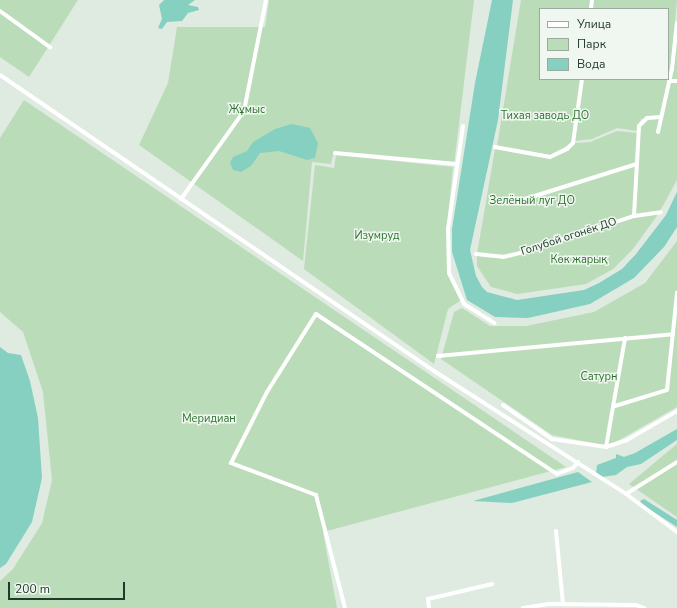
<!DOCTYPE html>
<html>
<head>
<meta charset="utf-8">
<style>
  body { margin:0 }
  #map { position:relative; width:677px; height:608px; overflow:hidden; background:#dfeae1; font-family:"Nunito Sans",sans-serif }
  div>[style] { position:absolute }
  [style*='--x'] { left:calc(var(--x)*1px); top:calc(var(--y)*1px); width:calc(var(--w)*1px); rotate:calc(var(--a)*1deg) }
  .green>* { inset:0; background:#bbdcb8 }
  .water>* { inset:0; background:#86d0c1 }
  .minor>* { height:4px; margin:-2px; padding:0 2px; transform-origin:2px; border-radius:2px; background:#fff }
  span { translate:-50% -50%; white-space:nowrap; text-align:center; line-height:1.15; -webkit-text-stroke:3px #eff7f0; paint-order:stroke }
  .park-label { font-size:11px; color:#2b712c }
  .street-label { font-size:11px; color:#203a2a }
  .legend { position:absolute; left:539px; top:8px; width:130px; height:72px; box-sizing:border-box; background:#eff7f0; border:1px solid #9caba1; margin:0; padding:5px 7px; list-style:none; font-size:12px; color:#203a2a }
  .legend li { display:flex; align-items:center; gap:8px; height:20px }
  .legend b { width:20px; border:1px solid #9caba1 }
  .scale { position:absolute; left:8px; top:582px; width:117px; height:18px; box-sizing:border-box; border:2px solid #203a2a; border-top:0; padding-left:5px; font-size:12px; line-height:14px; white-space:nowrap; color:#203a2a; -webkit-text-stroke:3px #eff7f0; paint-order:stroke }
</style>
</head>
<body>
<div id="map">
  <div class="green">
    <div style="clip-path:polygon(0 0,78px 0,29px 77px,0 57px)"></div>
    <div style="clip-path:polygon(269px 0,474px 0,454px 165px,334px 152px,331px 164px,312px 162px,303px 261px,139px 145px,168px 83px,177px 27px,265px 27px)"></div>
    <div style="clip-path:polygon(evenodd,521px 0,677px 0,670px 72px,660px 116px,641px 119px,637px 131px,617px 128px,592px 139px,575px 141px,550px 155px,497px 146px,521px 0,540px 9px,668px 9px,668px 79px,540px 79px,540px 9px)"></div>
    <div style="clip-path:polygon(677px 37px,677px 180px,660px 211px,635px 215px,640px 127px,647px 119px,663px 119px)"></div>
    <div style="clip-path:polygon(24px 100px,566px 467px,323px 532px,337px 608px,0 608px,0 581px,13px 569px,42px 523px,52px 480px,43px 392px,23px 332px,0 312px,0 138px)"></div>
    <div style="clip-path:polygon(617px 131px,638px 133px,633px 215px,519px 253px,503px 256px,477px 254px,495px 149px,550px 158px,574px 143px,590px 142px)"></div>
    <div style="clip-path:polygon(336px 155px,453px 167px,447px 227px,448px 274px,461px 300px,448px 309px,434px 364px,304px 269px,315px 165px,334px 168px)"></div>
    <div style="clip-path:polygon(659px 213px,633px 249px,613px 269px,586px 284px,517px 294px,491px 287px,477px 266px,477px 255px,504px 257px,635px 217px)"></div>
    <div style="clip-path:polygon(677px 241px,677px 407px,614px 443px,603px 445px,552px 435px,441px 359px,454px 312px,462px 308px,490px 326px,526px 326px,594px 312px,645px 283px)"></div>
    <div style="clip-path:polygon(677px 444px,677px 517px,629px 484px)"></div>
  </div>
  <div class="water">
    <div style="clip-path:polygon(164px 0,195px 0,188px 5px,198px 7px,199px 10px,188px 13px,182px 21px,167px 22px,162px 29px,158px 28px,162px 19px,159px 5px)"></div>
    <div style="clip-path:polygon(492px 0,513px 0,498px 120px,470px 250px,476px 276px,482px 287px,487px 292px,517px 300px,584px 290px,599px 283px,622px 269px,636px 254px,666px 215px,677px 192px,677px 227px,664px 247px,634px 278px,590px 304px,528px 318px,495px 317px,467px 300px,452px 252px,452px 229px,475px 83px)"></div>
    <div style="clip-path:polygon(292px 124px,310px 128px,318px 143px,315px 158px,307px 160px,279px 151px,260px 153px,251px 166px,241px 172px,233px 170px,230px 163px,233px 157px,247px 151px,253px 142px,275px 129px)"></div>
    <div style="clip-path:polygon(0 347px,8px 353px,21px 355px,30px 381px,38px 418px,42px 478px,32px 522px,6px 564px,0 568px)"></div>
    <div style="clip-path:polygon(677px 429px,677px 440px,641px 464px,627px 467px,616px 475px,602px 477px,596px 473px,597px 465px,616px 458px,616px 454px,624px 457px,635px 453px)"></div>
    <div style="clip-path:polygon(578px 472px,592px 482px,512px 503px,473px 501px)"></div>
    <div style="clip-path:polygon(644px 499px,677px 520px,677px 527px,643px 505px,640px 501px)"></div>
  </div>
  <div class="minor">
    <div style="--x:591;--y:9;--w:9;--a:-84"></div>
    <div style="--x:0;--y:11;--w:62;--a:35.8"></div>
    <div style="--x:0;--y:75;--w:525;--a:34.3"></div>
    <div style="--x:434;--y:371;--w:228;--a:32.6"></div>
    <div style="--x:626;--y:494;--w:64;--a:36.7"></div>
    <div style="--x:669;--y:81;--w:8;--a:0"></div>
    <div style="--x:463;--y:126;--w:104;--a:98.3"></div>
    <div style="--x:448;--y:229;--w:44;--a:88.7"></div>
    <div style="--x:449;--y:273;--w:34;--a:64"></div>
    <div style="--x:464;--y:304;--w:36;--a:32"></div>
    <div style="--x:658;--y:132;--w:65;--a:-77.5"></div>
    <div style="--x:672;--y:69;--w:46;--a:-83.8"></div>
    <div style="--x:495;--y:147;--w:56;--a:10.3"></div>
    <div style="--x:550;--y:157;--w:19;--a:-25"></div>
    <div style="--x:567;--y:149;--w:8;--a:-45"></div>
    <div style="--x:573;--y:143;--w:65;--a:-82"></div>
    <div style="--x:335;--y:153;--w:122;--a:5.2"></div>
    <div style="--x:181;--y:199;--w:108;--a:-54.4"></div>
    <div style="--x:244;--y:111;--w:113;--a:-78.8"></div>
    <div style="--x:525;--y:199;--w:117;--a:-17.4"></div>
    <div style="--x:634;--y:216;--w:90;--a:-86.8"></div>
    <div style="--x:639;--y:126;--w:11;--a:-45"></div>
    <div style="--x:647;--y:118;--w:14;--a:-4"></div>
    <div style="--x:476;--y:254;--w:27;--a:6"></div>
    <div style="--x:503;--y:257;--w:17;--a:-13"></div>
    <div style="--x:520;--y:253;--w:120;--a:-18"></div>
    <div style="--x:634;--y:216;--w:27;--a:-8"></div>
    <div style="--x:438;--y:356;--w:236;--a:-5.3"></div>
    <div style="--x:503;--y:405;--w:60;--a:34.8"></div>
    <div style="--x:552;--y:439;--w:55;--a:8.4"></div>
    <div style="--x:606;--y:447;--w:111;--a:-80.1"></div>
    <div style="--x:615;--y:406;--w:54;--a:-17.1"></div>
    <div style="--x:667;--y:390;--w:98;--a:-84.1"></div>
    <div style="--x:606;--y:447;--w:22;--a:-18"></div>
    <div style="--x:627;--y:440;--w:58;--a:-30.1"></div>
    <div style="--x:626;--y:494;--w:60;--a:-32.1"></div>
    <div style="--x:556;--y:531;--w:73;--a:84.5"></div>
    <div style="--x:345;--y:608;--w:117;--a:-104.4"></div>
    <div style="--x:316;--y:495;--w:91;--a:-159.4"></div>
    <div style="--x:231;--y:463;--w:80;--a:-63.1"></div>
    <div style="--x:267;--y:392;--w:92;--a:-57.9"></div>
    <div style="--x:316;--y:314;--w:289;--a:33.6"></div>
    <div style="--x:557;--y:474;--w:17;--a:-21"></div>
    <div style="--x:573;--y:468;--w:8;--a:-50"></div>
    <div style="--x:429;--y:608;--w:9;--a:-96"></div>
    <div style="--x:428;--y:599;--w:66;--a:-13.2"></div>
    <div style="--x:523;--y:608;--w:26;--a:-9"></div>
    <div style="--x:549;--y:604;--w:87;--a:0.7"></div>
    <div style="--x:636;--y:605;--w:9;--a:21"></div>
  </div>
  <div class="park-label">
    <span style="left:247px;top:110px">Жұмыс</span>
    <span style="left:545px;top:116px">Тихая заводь ДО</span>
    <span style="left:532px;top:201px">Зелёный луг ДО</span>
    <span style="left:377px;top:236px">Изумруд</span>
    <span style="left:579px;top:260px">Көк жарық</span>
    <span style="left:599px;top:377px">Сатурн</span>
    <span style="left:209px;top:419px">Меридиан</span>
  </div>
  <div class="street-label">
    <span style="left:569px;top:237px;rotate:-18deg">Голубой огонёк ДО</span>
  </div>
  <ul class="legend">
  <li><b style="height:5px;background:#fff"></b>Улица</li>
  <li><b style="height:11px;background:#bbdcb8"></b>Парк</li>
  <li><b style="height:11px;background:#86d0c1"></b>Вода</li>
  </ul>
  <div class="scale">200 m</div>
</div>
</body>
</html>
